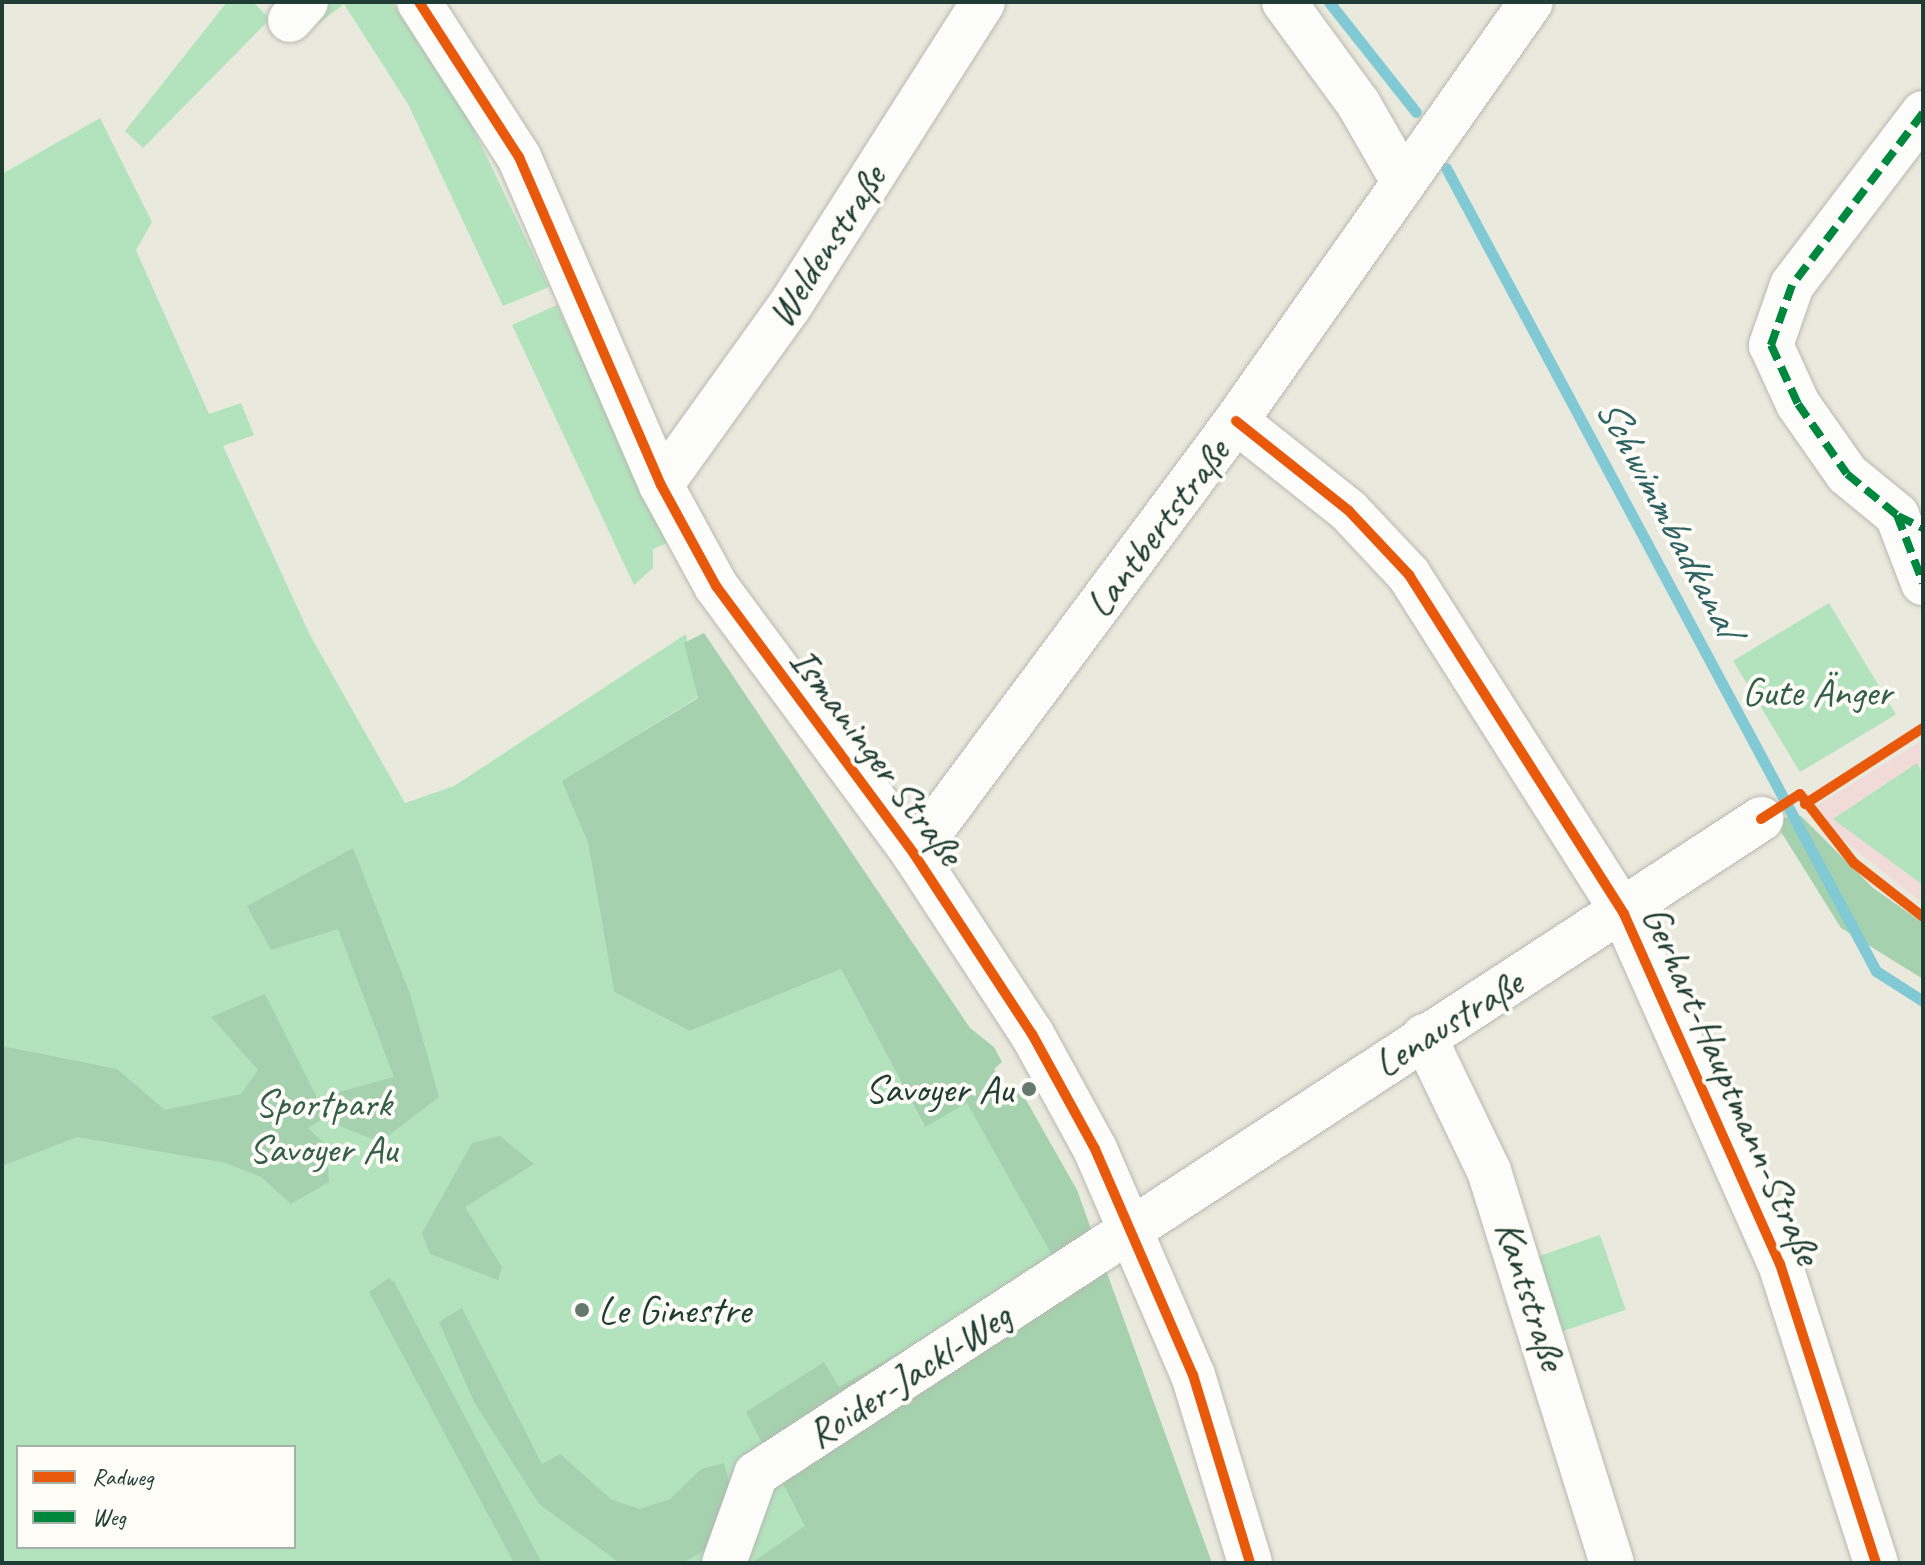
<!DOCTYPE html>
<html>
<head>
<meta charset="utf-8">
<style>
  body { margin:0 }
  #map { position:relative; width:1925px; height:1565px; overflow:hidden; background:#eae9dd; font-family:Caveat,sans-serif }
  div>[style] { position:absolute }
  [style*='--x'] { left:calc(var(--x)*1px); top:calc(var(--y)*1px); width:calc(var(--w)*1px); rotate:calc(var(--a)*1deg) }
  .built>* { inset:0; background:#f1dbd8 }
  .green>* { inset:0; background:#b3e3bd; transform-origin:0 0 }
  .forest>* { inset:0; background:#a5d1ae }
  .stream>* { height:11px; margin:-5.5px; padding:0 5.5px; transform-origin:5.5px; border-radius:5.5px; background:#81cad5 }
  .roads { filter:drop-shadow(0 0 2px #b6b8b0) drop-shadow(0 0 2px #b6b8b0) }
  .minor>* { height:44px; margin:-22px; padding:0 22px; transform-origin:22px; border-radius:22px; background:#fcfcfa }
  .quiet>* { height:8px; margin-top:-4px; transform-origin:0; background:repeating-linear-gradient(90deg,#00873e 0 16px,transparent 0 24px) }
  .cycleway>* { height:10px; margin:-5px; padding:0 5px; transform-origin:5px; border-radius:5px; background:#e8590c }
  .dots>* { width:22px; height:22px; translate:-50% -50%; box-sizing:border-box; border:4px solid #fdfcf7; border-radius:50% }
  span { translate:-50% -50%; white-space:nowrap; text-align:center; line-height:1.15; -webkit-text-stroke:8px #fdfcf7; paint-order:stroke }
  .street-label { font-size:40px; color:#1f3d34 }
  .park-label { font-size:40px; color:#345d4a }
  .poi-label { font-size:40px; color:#1f3d34 }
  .right { translate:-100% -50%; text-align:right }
  .left { translate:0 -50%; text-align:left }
  .water-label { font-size:42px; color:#2f6363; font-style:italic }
  .frame { position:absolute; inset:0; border:4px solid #1f3d34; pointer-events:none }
  .legend { position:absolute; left:16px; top:1445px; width:280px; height:104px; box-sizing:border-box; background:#fdfcf7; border:2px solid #a4b0a9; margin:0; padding:10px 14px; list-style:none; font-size:24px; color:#1f3d34 }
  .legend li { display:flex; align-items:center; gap:16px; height:40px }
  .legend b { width:40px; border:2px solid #a4b0a9 }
</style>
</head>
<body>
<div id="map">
  <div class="built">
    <div style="clip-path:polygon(1923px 740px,1923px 903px,1838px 836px,1815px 807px)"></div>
  </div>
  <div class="green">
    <div style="clip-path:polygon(227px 2px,253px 2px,270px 19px,143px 148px,125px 131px)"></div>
    <div style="clip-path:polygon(329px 2px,392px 2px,470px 122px,549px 287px,503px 306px,408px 104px,344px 4px,319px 23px)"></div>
    <div style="clip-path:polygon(evenodd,100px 118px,152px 222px,136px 250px,147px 275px,209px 414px,241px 403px,254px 435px,223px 446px,310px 635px,405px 803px,454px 786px,686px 634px,698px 697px,563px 781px,588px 843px,614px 992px,690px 1031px,841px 969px,924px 1126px,967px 1102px,1058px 1264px,806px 1526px,751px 1563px,2px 1563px,2px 174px,100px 118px,18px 1447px,294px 1447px,294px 1547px,18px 1547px,18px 1447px)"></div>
    <div style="clip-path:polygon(557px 305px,667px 543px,653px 549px,653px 568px,634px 585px,512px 325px)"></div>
    <div style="left:1829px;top:603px;width:130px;height:112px;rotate:59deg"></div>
    <div style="clip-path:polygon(1917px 763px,1923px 774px,1923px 885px,1833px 819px)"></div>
    <div style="left:1600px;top:1235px;width:79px;height:68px;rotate:71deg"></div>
  </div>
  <div class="forest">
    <div style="clip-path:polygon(704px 633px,970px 1028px,994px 1047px,1002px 1062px,994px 1069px,1008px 1096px,1021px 1091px,1077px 1190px,1212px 1563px,751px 1563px,805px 1526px,746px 1412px,824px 1362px,839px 1387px,1057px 1264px,967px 1103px,925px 1127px,841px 969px,690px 1031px,614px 992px,588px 843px,562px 781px,698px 698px,684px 643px)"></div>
    <div style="clip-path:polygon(1801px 816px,1873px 888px,1923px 923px,1923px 979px,1841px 928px,1773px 819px)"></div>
    <div style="clip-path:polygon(353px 848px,410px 994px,439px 1097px,380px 1142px,322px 1119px,308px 1128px,327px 1146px,329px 1182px,291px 1204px,261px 1177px,226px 1163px,77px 1137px,2px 1166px,2px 1046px,117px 1069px,165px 1110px,241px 1094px,258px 1070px,211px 1017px,265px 994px,317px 1098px,394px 1077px,338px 929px,271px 950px,247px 906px)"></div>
    <div style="clip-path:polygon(500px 1136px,534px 1164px,465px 1207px,502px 1267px,498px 1280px,430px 1254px,422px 1233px,472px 1143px)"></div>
    <div style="clip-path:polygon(389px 1278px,394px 1282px,542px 1563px,514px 1563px,369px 1292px)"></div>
    <div style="clip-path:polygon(462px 1308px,542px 1464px,560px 1454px,612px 1500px,640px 1509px,670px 1499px,701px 1469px,724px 1463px,731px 1488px,706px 1549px,683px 1563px,620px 1563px,539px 1504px,474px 1402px,439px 1322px)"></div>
  </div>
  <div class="stream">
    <div style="--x:1329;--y:2;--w:140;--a:51.7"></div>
    <div style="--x:1446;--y:168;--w:911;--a:61.83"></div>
    <div style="--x:1876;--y:971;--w:56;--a:32.6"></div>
  </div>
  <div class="roads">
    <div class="minor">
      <div style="--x:419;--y:2;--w:184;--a:57.2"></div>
      <div style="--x:519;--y:157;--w:357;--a:66.6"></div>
      <div style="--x:661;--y:485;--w:115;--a:61.4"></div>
      <div style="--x:716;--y:586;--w:333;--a:53.5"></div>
      <div style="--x:914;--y:854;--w:215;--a:56.8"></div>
      <div style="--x:1032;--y:1034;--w:131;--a:61.3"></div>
      <div style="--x:1095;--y:1149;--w:246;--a:66.6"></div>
      <div style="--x:1193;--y:1375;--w:196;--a:73.1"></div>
      <div style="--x:1284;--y:2;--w:125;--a:53.8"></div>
      <div style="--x:1358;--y:103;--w:92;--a:60.1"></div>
      <div style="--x:290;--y:20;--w:24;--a:-48"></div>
      <div style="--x:1923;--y:113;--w:216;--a:127.3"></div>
      <div style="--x:1792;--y:285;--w:64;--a:109.3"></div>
      <div style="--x:1771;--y:345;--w:65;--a:65.4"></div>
      <div style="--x:1798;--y:404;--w:85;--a:55"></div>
      <div style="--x:1847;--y:474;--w:65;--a:39.4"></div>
      <div style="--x:1897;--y:515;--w:73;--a:69.1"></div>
      <div style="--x:1236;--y:421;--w:144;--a:38.5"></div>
      <div style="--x:1349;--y:511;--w:88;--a:46.8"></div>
      <div style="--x:1409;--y:575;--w:401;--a:57.6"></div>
      <div style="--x:1624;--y:914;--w:383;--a:66"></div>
      <div style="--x:1780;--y:1264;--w:314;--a:72.2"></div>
      <div style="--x:661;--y:485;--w:219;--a:-54.3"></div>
      <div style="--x:789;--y:307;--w:361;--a:-57.5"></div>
      <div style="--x:914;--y:854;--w:540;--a:-53.36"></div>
      <div style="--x:1236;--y:421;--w:512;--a:-54.85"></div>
      <div style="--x:1424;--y:1036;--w:150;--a:64.3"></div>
      <div style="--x:1489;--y:1171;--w:411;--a:72.6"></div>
      <div style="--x:724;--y:1563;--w:95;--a:-70.2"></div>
      <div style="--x:756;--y:1474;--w:1200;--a:-33.09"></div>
    </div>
  </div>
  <div class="quiet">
    <div style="--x:1923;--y:113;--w:216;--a:127.3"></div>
    <div style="--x:1792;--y:285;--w:64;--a:109.3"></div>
    <div style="--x:1771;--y:345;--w:65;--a:65.4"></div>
    <div style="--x:1798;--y:404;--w:85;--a:55"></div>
    <div style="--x:1847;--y:474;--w:65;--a:39.4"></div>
    <div style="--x:1897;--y:515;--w:73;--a:69.1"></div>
    <div style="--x:1898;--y:516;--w:28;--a:26"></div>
  </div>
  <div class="cycleway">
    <div style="--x:419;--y:2;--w:184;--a:57.2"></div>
    <div style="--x:519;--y:157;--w:357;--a:66.6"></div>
    <div style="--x:661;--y:485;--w:115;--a:61.4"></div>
    <div style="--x:716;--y:586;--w:333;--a:53.5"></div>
    <div style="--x:914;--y:854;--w:215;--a:56.8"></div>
    <div style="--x:1032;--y:1034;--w:131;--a:61.3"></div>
    <div style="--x:1095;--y:1149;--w:246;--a:66.6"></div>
    <div style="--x:1193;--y:1375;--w:196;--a:73.1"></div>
    <div style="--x:1236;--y:421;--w:144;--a:38.5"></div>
    <div style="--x:1349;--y:511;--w:88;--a:46.8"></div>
    <div style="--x:1409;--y:575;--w:401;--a:57.6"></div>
    <div style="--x:1624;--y:914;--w:383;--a:66"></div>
    <div style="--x:1780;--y:1264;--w:314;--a:72.2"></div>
    <div style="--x:1805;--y:804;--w:140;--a:-32.8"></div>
    <div style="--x:1761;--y:819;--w:46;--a:-32.7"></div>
    <div style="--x:1800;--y:794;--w:88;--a:52"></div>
    <div style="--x:1854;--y:863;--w:88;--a:38"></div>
  </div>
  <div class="dots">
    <div style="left:1029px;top:1089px;background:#66796f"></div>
    <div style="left:582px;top:1310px;background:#66796f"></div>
  </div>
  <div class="street-label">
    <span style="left:826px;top:246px;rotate:-57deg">Weldenstraße</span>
    <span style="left:1157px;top:528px;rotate:-53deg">Lantbertstraße</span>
    <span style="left:877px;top:756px;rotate:53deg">Ismaninger Straße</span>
    <span style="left:1448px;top:1023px;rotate:-32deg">Lenaustraße</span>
    <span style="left:1732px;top:1085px;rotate:66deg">Gerhart-Hauptmann-Straße</span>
    <span style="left:1531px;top:1295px;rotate:72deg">Kantstraße</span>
    <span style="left:909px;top:1375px;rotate:-33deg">Roider-Jackl-Weg</span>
  </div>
  <div class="park-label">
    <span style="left:1817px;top:692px">Gute Änger</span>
    <span style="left:323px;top:1126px">Sportpark<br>Savoyer Au</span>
  </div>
  <div class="poi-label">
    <span class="right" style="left:1013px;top:1089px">Savoyer Au</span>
    <span class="left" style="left:598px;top:1310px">Le Ginestre</span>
  </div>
  <div class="water-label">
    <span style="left:1668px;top:516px;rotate:62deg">Schwimmbadkanal</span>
  </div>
  <div class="frame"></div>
  <ul class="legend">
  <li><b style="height:10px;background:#e8590c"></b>Radweg</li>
  <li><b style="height:10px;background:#00873e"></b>Weg</li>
  </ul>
</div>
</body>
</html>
